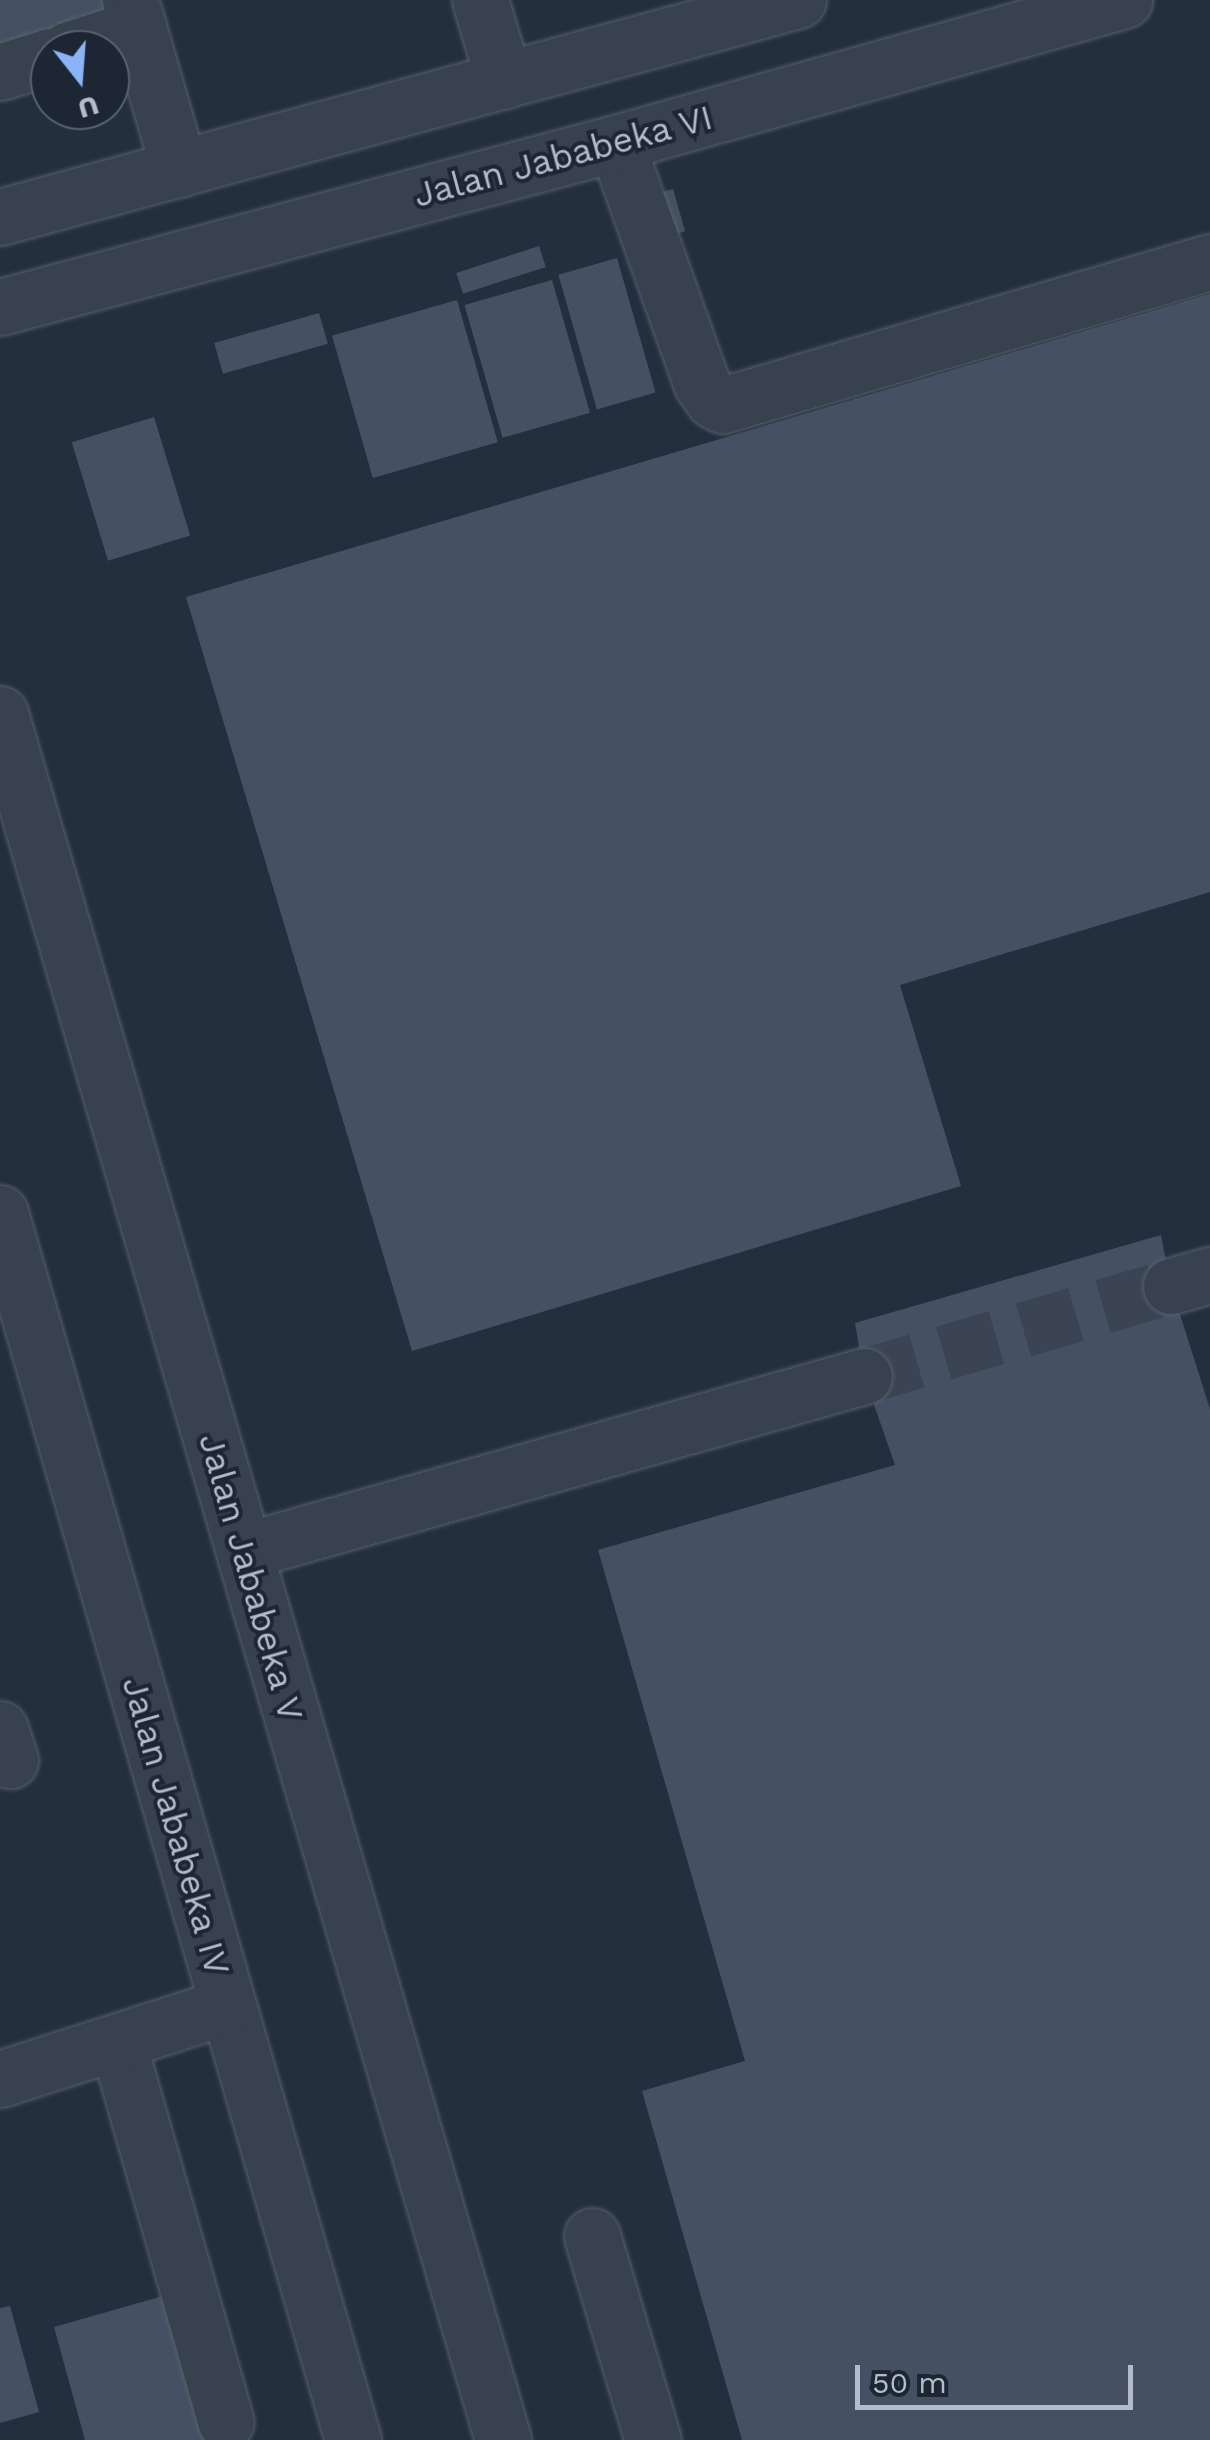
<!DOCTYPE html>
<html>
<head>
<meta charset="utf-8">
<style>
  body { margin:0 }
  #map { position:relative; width:1210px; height:2440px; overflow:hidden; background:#242f3e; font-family:"Work Sans",sans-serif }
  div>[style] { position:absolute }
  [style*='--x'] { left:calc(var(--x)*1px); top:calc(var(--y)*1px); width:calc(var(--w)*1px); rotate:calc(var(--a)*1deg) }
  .building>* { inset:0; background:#455162; transform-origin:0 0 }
  .minor-tunnel>* { height:55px; margin-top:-27.5px; transform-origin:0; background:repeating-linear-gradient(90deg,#3a4453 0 55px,transparent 0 83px) }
  .roads { filter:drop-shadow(0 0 2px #565f6c) drop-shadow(0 0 2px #565f6c) }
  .minor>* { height:55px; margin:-27.5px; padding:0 27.5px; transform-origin:27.5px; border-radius:27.5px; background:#38414e }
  span { translate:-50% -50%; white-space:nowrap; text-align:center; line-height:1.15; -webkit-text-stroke:8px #1d2633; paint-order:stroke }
  .street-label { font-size:35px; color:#b4bcc9 }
  .north { position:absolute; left:30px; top:30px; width:100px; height:100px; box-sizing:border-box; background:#1d2633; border:2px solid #59626f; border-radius:50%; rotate:163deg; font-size:28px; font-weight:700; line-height:40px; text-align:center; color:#b4bcc9 }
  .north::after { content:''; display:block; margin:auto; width:35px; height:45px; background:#8ab4f8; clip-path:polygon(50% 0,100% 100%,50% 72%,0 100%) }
  .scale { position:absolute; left:855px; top:2365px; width:278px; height:45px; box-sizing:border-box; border:5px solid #b4bcc9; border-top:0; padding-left:12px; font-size:30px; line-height:35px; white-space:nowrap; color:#b4bcc9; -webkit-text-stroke:8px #1d2633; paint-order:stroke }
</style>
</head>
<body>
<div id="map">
  <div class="building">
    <div style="clip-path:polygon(0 0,107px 0,110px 11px,0 44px)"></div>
    <div style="left:673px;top:189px;width:44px;height:30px;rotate:74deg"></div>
    <div style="left:539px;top:246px;width:22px;height:87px;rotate:72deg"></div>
    <div style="left:617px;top:258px;width:140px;height:61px;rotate:74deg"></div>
    <div style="left:552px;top:280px;width:138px;height:91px;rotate:74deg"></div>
    <div style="clip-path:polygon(1210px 294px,1210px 892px,900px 985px,961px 1186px,412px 1351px,186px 597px)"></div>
    <div style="left:457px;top:300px;width:148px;height:130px;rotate:74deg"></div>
    <div style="left:319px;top:313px;width:32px;height:109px;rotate:74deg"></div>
    <div style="left:154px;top:417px;width:124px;height:86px;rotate:73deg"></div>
    <div style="clip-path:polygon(1161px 1235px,1171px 1286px,1210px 1409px,1210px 2440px,742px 2440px,642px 2091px,745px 2061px,598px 1550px,895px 1465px,864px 1376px,855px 1323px)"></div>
    <div style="clip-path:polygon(170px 2294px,211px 2440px,85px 2440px,54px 2327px)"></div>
    <div style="clip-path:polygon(10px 2306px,39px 2412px,0 2423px,0 2308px)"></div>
  </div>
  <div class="minor-tunnel">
    <div style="--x:864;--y:1376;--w:320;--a:-16.3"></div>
  </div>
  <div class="roads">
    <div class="minor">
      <div style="--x:130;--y:0;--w:176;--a:73.8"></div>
      <div style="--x:480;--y:0;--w:84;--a:73.3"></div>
      <div style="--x:67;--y:50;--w:75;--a:-17.9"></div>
      <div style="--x:0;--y:72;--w:52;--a:-17.7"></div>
      <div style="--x:616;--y:143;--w:256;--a:70.4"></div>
      <div style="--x:702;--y:384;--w:19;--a:55"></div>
      <div style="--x:713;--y:400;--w:11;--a:27"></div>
      <div style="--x:723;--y:405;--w:508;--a:-16.36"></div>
      <div style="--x:0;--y:217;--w:827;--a:-15.21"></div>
      <div style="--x:0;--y:307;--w:637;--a:-14.91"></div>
      <div style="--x:616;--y:143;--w:528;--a:-15.72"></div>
      <div style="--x:0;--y:714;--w:1798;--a:73.75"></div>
      <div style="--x:0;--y:1213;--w:1277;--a:73.95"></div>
      <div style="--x:1171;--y:1286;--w:41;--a:-15.8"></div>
      <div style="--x:244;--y:1551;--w:644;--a:-15.76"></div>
      <div style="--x:0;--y:1729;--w:33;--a:72"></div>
      <div style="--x:118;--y:2044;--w:393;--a:74.1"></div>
      <div style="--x:0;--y:2079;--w:239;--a:-17.8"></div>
      <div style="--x:592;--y:2236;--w:213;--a:73.4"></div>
    </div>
  </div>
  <div class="street-label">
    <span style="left:563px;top:156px;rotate:-15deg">Jalan Jababeka VI</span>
    <span style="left:251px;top:1577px;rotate:74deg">Jalan Jababeka V</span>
    <span style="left:176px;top:1826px;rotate:74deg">Jalan Jababeka IV</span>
  </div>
  <div class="north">U</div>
  <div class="scale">50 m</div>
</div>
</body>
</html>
